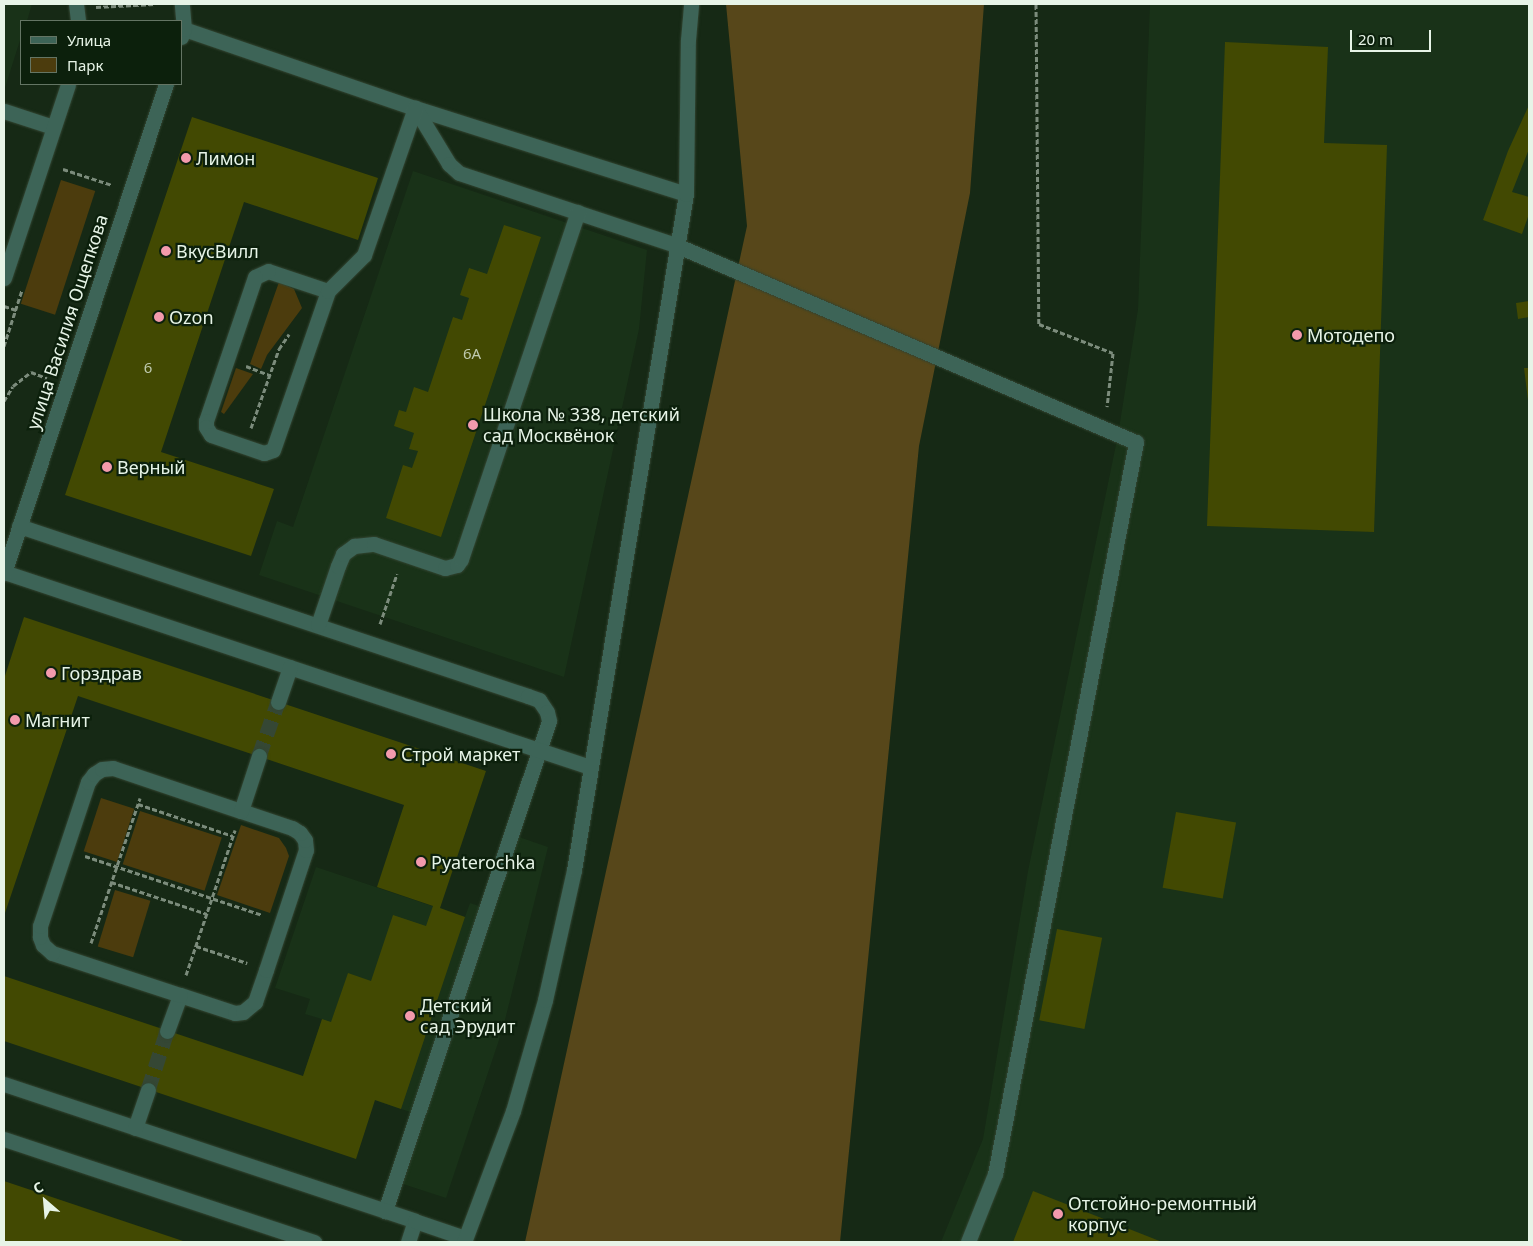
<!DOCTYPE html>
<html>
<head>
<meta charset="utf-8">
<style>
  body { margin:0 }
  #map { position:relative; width:1533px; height:1246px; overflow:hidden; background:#162915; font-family:"Noto Sans",sans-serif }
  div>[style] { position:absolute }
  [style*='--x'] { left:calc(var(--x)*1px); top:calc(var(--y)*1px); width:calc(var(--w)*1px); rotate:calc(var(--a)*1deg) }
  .built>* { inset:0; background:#193218 }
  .green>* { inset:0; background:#4c3c0d; transform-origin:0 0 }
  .forest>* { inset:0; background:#57471a }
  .building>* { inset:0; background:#424902; transform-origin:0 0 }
  .minor-tunnel>* { height:15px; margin-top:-7.5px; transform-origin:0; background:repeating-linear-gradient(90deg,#354734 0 15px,transparent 0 23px) }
  .path>* { height:3px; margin-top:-1.5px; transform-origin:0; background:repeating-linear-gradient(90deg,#7c8c7c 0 5px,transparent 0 7.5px) }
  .roads { filter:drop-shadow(0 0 1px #334532) drop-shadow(0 0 1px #334532) }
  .minor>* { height:15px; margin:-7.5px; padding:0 7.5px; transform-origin:7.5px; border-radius:7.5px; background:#3d6457 }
  .dots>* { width:14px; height:14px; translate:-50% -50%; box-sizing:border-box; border:2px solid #0c200c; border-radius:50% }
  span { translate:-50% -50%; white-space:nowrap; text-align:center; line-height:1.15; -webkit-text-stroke:4.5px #0c200c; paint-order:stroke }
  .number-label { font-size:15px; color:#bec9ae }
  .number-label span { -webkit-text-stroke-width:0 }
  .poi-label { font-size:18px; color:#e7f4e7 }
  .left { translate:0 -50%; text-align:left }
  .street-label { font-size:18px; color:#e7f4e7 }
  .frame { position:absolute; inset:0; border:5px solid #e7f4e7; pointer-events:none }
  .legend { position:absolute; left:20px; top:20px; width:162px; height:65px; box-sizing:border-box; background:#0c200c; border:1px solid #647564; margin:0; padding:6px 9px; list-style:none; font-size:15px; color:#e7f4e7 }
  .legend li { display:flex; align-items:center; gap:10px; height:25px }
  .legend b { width:25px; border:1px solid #647564 }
  .north { position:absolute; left:20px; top:1176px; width:50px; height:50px; -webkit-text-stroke:4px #0c200c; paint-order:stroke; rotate:333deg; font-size:14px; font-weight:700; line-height:20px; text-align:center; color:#e7f4e7 }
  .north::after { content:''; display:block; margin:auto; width:18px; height:22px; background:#e7f4e7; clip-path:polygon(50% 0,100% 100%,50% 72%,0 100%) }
  .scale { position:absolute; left:1350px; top:30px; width:81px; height:22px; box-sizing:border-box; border:2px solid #e7f4e7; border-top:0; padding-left:6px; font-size:15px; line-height:18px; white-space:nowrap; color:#e7f4e7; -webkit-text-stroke:4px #0c200c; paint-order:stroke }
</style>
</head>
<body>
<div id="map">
  <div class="built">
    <div style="clip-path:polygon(4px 4px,32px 4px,27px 21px,21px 21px,21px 37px,4px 91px)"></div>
    <div style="clip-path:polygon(1150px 4px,1529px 4px,1529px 1242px,941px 1242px,983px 1139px,1028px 871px,1118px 435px,1138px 309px)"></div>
    <div style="clip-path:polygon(413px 171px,647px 250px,639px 329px,564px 677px,259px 575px,277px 521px,293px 527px)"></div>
    <div style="clip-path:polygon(519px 837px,548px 847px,503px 1028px,446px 1198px,403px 1184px,425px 1117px,303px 1076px,322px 1019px,305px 1014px,310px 999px,275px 988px,316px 867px,465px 917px,470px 903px,494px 911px)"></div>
  </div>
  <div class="green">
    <div style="left:61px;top:180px;width:36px;height:130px;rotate:18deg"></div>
    <div style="clip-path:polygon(279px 282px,294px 289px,302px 308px,267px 355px,261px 369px,250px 364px)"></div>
    <div style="clip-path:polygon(236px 368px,253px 374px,224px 414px,221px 412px)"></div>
    <div style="left:101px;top:798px;width:35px;height:56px;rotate:18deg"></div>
    <div style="left:140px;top:811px;width:86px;height:56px;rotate:18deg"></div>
    <div style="clip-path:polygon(241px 825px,279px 838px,286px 848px,289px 856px,270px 913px,217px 895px)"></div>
    <div style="left:115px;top:890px;width:37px;height:59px;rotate:17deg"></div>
  </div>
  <div class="forest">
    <div style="clip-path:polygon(726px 4px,984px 4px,970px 193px,919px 446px,840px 1242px,525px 1242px,747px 226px)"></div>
  </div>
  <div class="building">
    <div style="clip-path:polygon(1225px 42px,1328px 47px,1324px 143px,1387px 145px,1374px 532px,1207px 526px)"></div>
    <div style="clip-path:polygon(1529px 105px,1529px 149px,1512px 192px,1529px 197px,1529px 214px,1522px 234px,1483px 220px,1508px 151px)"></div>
    <div style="clip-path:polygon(192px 117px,378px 178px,358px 240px,244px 202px,161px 452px,274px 489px,251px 556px,65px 495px)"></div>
    <div style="clip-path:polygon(504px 225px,541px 237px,441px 537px,386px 518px,403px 465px,412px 468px,418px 451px,409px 449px,414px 433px,394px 426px,399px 410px,406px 412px,414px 387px,428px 392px,453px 317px,462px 320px,469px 298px,460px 295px,469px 268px,487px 274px)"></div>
    <div style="clip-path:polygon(1529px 301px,1529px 317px,1518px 319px,1516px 303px)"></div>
    <div style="clip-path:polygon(1524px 368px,1529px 368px,1529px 400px,1528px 400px)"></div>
    <div style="clip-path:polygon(24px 617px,486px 771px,440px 908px,465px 917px,401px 1109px,375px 1100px,356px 1159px,4px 1041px,4px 976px,303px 1076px,322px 1019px,331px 1022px,348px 973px,371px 981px,393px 915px,426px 926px,433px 906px,377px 887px,404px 805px,78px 696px,4px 916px,4px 679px)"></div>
    <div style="left:1176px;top:812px;width:61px;height:77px;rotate:10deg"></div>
    <div style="left:1057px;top:929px;width:46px;height:93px;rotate:11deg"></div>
    <div style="clip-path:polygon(4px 1181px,186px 1242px,4px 1242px)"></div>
    <div style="clip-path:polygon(1033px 1191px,1152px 1238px,1162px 1242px,1013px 1242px)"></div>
  </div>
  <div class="minor-tunnel">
    <div style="--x:259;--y:756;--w:57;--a:-70.6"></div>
    <div style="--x:148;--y:1090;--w:62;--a:-72.1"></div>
  </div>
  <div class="path">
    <div style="--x:1036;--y:4;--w:320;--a:89.5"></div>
    <div style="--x:1039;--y:324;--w:79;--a:21.4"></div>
    <div style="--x:1113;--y:353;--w:54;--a:96.3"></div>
    <div style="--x:96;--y:7;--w:59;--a:-2.9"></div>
    <div style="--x:63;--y:169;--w:52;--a:18.1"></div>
    <div style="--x:4;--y:306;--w:13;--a:18"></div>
    <div style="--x:4;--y:346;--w:59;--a:-72.2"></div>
    <div style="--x:246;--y:366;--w:26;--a:21"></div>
    <div style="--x:4;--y:401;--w:17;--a:-59"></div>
    <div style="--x:13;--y:386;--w:23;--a:-38"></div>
    <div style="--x:31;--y:372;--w:17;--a:21"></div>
    <div style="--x:251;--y:428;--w:84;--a:-70.5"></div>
    <div style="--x:279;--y:349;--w:18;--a:-56"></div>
    <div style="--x:380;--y:624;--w:53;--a:-71.2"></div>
    <div style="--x:138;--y:804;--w:100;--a:18.6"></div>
    <div style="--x:85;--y:856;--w:187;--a:18.4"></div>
    <div style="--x:111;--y:882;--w:101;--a:18.4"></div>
    <div style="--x:91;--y:943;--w:153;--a:-71.3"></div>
    <div style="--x:196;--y:946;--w:54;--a:18.4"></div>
    <div style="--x:186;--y:975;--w:153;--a:-71.3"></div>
  </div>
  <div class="roads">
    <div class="minor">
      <div style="--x:76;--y:4;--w:17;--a:83"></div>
      <div style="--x:184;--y:29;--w:244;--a:18.9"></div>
      <div style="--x:415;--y:108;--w:284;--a:17.6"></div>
      <div style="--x:181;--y:37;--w:9;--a:-69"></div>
      <div style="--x:184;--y:29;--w:25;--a:-95"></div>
      <div style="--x:415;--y:108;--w:66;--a:58.7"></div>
      <div style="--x:449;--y:164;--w:13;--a:42"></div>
      <div style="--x:459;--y:173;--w:231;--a:18.4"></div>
      <div style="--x:678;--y:246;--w:498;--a:23.2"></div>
      <div style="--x:1136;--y:442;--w:745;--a:100.9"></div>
      <div style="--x:995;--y:1174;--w:73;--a:111.7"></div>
      <div style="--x:4;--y:111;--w:52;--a:18.1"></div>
      <div style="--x:4;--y:278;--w:204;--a:-71.7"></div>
      <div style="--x:328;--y:291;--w:63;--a:-161.6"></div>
      <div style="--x:268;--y:271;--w:14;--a:155"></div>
      <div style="--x:255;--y:277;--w:152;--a:108.8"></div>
      <div style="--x:206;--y:421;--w:6;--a:90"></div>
      <div style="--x:206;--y:427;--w:9;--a:58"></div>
      <div style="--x:211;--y:435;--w:56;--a:18.8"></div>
      <div style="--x:264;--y:453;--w:9;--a:-18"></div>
      <div style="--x:273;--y:450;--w:168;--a:-70.9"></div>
      <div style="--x:328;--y:291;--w:51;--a:-45"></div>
      <div style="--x:364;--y:255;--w:156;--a:-70.9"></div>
      <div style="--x:19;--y:526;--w:537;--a:18.47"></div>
      <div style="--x:528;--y:696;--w:12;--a:20"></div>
      <div style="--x:539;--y:700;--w:14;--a:56"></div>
      <div style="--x:547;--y:712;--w:9;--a:77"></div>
      <div style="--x:549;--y:721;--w:517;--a:108.51"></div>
      <div style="--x:4;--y:572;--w:618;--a:18.41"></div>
      <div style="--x:4;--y:573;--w:515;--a:-71.67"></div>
      <div style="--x:318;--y:625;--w:62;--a:-71.3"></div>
      <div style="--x:338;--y:566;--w:13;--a:-67"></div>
      <div style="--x:343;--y:554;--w:14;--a:-36"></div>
      <div style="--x:354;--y:546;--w:20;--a:-6"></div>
      <div style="--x:374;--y:544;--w:75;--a:18.7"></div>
      <div style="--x:445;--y:568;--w:12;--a:-14"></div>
      <div style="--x:457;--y:565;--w:7;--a:-56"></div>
      <div style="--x:461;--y:559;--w:366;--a:-71.4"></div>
      <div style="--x:278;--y:702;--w:37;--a:-71"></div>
      <div style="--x:180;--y:995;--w:58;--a:18.1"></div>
      <div style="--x:235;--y:1013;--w:8;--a:-7"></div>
      <div style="--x:243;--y:1012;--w:16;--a:-40"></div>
      <div style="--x:255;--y:1002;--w:34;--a:-71"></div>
      <div style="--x:266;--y:970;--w:126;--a:-71.6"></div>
      <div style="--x:306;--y:850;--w:10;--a:-96"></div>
      <div style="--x:305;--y:840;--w:9;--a:-126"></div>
      <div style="--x:300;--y:833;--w:9;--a:-148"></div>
      <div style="--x:292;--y:828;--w:54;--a:-161.6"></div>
      <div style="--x:167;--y:1031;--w:38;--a:-70"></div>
      <div style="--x:180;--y:995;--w:135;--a:-161.8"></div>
      <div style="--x:52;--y:953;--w:12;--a:-138"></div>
      <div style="--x:43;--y:945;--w:9;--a:-111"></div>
      <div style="--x:40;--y:937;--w:11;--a:-90"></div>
      <div style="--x:40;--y:926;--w:152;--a:-71.6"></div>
      <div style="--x:88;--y:782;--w:10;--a:-53"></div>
      <div style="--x:94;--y:774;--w:9;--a:-32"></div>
      <div style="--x:102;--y:769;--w:11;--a:-5"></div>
      <div style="--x:113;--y:768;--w:135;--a:18.6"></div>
      <div style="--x:241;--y:811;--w:58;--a:-71.9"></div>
      <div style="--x:4;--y:1084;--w:433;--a:18.4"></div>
      <div style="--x:135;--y:1128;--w:40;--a:-71.1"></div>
      <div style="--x:4;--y:1139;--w:327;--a:18.4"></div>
      <div style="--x:408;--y:1242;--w:22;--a:-72"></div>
      <div style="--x:415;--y:1221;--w:53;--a:18.8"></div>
      <div style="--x:464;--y:1242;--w:140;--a:-69.5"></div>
      <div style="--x:513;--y:1111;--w:116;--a:-73.9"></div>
      <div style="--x:545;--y:1000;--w:133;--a:-77.4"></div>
      <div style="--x:574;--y:870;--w:685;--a:-80.59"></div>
      <div style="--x:686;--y:194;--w:154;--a:-89.3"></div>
      <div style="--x:688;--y:40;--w:36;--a:-85"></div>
    </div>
  </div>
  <div class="dots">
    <div style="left:186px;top:158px;background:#f39aac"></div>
    <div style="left:166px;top:251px;background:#f39aac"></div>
    <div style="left:159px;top:317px;background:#f39aac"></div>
    <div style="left:1297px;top:335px;background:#f39aac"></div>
    <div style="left:473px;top:425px;background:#f39aac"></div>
    <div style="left:107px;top:467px;background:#f39aac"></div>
    <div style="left:51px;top:673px;background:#f39aac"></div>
    <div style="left:15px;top:720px;background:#f39aac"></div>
    <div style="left:391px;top:754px;background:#f39aac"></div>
    <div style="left:421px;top:862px;background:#f39aac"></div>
    <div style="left:410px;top:1016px;background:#f39aac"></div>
    <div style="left:1058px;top:1214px;background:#f39aac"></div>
  </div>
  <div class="number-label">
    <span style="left:472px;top:354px">6А</span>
    <span style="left:148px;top:368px">6</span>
  </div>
  <div class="poi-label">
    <span class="left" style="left:196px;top:158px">Лимон</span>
    <span class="left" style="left:176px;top:251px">ВкусВилл</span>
    <span class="left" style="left:169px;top:317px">Ozon</span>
    <span class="left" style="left:1307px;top:335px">Мотодепо</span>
    <span class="left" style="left:483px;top:425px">Школа № 338, детский<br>сад Москвёнок</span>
    <span class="left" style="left:117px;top:467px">Верный</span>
    <span class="left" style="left:61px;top:673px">Горздрав</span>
    <span class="left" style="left:25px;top:720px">Магнит</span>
    <span class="left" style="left:401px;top:754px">Строй маркет</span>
    <span class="left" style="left:431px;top:862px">Pyaterochka</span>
    <span class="left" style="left:420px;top:1016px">Детский<br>сад Эрудит</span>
    <span class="left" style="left:1068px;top:1214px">Отстойно-ремонтный<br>корпус</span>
  </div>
  <div class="street-label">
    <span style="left:67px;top:322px;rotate:-72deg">улица Василия Ощепкова</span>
  </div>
  <div class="frame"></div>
  <ul class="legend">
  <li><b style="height:6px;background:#3d6457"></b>Улица</li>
  <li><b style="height:14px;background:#4c3c0d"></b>Парк</li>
  </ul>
  <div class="north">С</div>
  <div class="scale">20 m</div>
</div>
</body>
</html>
